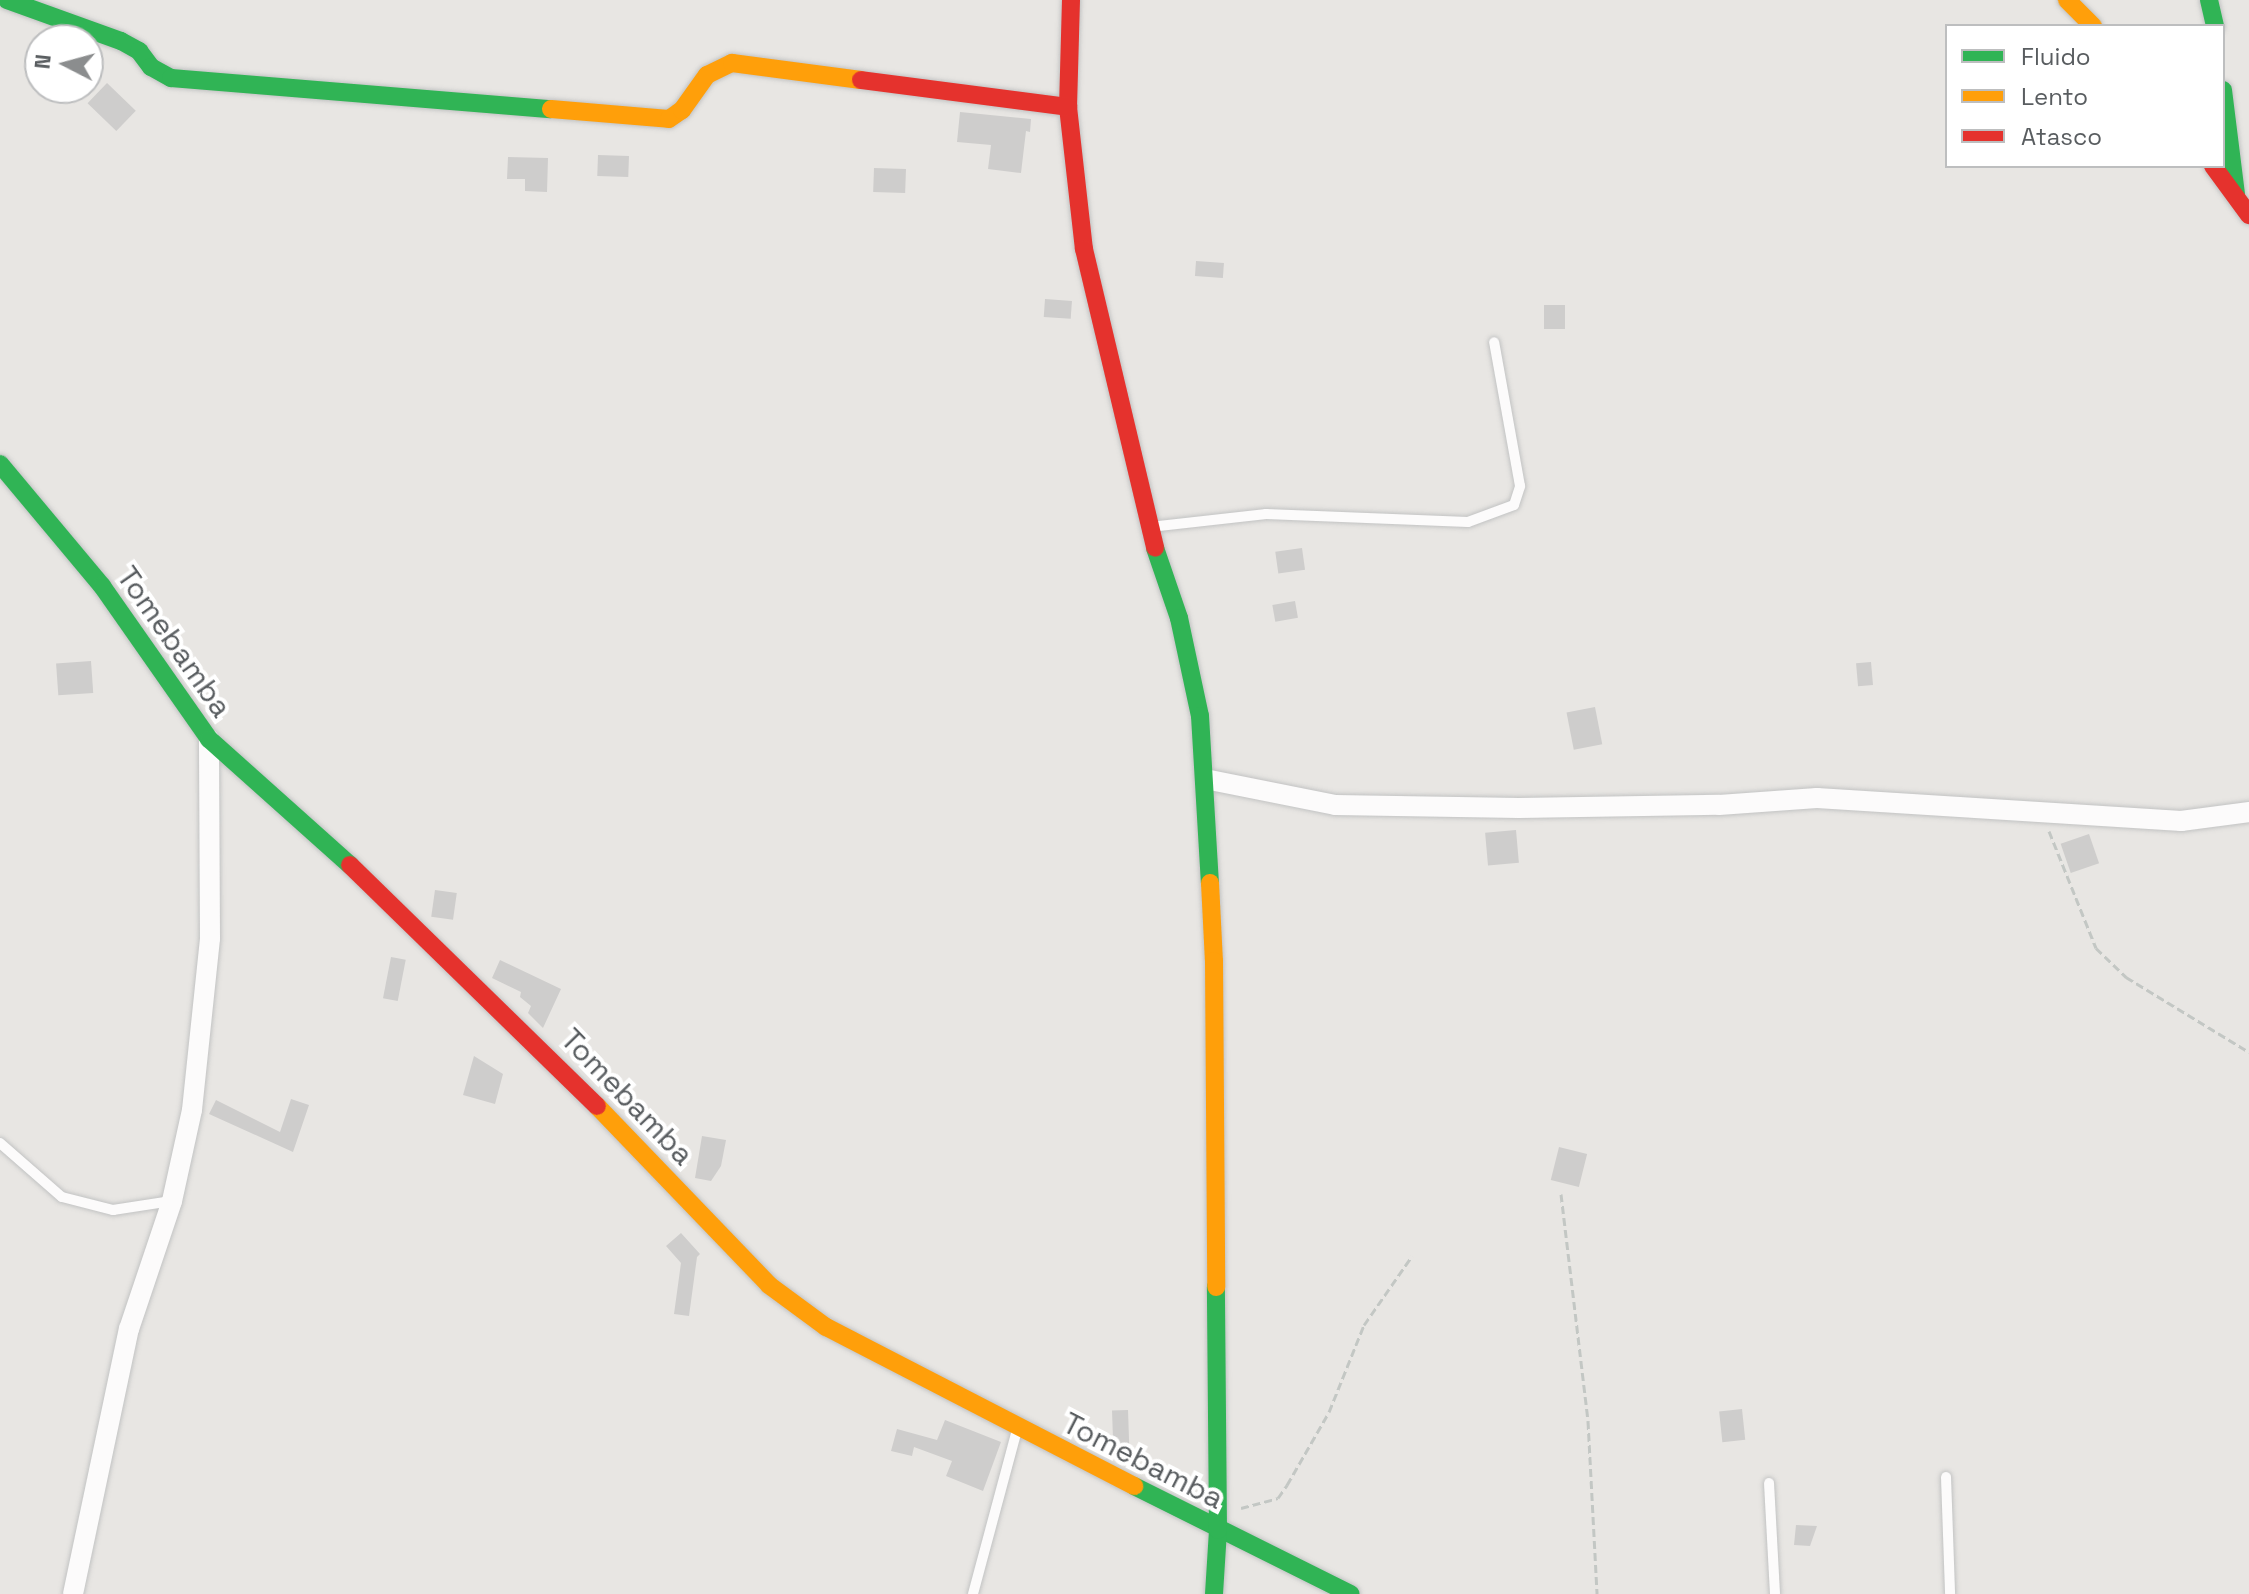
<!DOCTYPE html>
<html>
<head>
<meta charset="utf-8">
<style>
  body { margin:0 }
  #map { position:relative; width:2249px; height:1594px; overflow:hidden; background:#e8e6e3; font-family:"Space Grotesk",sans-serif }
  div>[style] { position:absolute }
  [style*='--x'] { left:calc(var(--x)*1px); top:calc(var(--y)*1px); width:calc(var(--w)*1px); rotate:calc(var(--a)*1deg) }
  .building>* { inset:0; background:#cecdcc; transform-origin:0 0 }
  .path>* { height:3px; margin-top:-1.5px; transform-origin:0; background:repeating-linear-gradient(90deg,#c3c7c4 0 8px,transparent 0 12px) }
  .roads { filter:drop-shadow(0 0 2px #c2c3c3) drop-shadow(0 0 2px #c2c3c3) }
  .lane>* { height:10px; margin:-5px; padding:0 5px; transform-origin:5px; border-radius:5px; background:#fcfbfb }
  .street>* { height:20px; margin:-10px; padding:0 10px; transform-origin:10px; border-radius:10px; background:#fcfbfb }
  .fast>* { height:18px; margin:-9px; padding:0 9px; transform-origin:9px; border-radius:9px; background:#30b455 }
  .slow>* { height:18px; margin:-9px; padding:0 9px; transform-origin:9px; border-radius:9px; background:#ff9f0a }
  .jam>* { height:18px; margin:-9px; padding:0 9px; transform-origin:9px; border-radius:9px; background:#e5322d }
  span { translate:-50% -50%; white-space:nowrap; text-align:center; line-height:1.15; -webkit-text-stroke:8px #fff; paint-order:stroke }
  .street-label { font-size:30px; color:#595d60 }
  .legend { position:absolute; left:1945px; top:24px; width:280px; height:144px; box-sizing:border-box; background:#fff; border:2px solid #bdbebf; margin:0; padding:10px 14px; list-style:none; font-size:24px; color:#595d60 }
  .legend li { display:flex; align-items:center; gap:16px; height:40px }
  .legend b { width:40px; border:2px solid #bdbebf }
  .north { position:absolute; left:24px; top:24px; width:80px; height:80px; box-sizing:border-box; background:#fff; border:2px solid #bdbebf; border-radius:50%; rotate:276deg; font-size:22px; font-weight:700; line-height:32px; text-align:center; color:#595d60 }
  .north::after { content:''; display:block; margin:auto; width:28px; height:36px; background:#8b8d8e; clip-path:polygon(50% 0,100% 100%,50% 72%,0 100%) }
</style>
</head>
<body>
<div id="map">
  <div class="building">
    <div style="left:107px;top:83px;width:40px;height:28px;rotate:44deg"></div>
    <div style="clip-path:polygon(960px 112px,1031px 119px,1030px 132px,1026px 131px,1021px 173px,988px 169px,991px 145px,957px 142px)"></div>
    <div style="left:598px;top:155px;width:31px;height:21px;rotate:2deg"></div>
    <div style="clip-path:polygon(508px 157px,548px 158px,547px 192px,525px 191px,525px 179px,507px 179px)"></div>
    <div style="left:874px;top:168px;width:32px;height:24px;rotate:2deg"></div>
    <div style="left:1196px;top:261px;width:28px;height:15px;rotate:4deg"></div>
    <div style="left:1045px;top:299px;width:27px;height:18px;rotate:4deg"></div>
    <div style="left:1544px;top:305px;width:21px;height:24px"></div>
    <div style="left:1302px;top:548px;width:22px;height:27px;rotate:82deg"></div>
    <div style="left:1295px;top:601px;width:17px;height:23px;rotate:80deg"></div>
    <div style="left:91px;top:661px;width:32px;height:35px;rotate:86deg"></div>
    <div style="left:1871px;top:662px;width:23px;height:15px;rotate:85deg"></div>
    <div style="left:1595px;top:707px;width:38px;height:29px;rotate:79deg"></div>
    <div style="left:1516px;top:830px;width:33px;height:31px;rotate:85deg"></div>
    <div style="left:2089px;top:834px;width:31px;height:30px;rotate:71deg"></div>
    <div style="left:435px;top:890px;width:22px;height:27px;rotate:8deg"></div>
    <div style="left:391px;top:957px;width:15px;height:42px;rotate:11deg"></div>
    <div style="clip-path:polygon(500px 960px,561px 989px,543px 1028px,528px 1013px,531px 1006px,520px 997px,521px 992px,492px 978px)"></div>
    <div style="clip-path:polygon(474px 1056px,503px 1074px,495px 1104px,463px 1095px)"></div>
    <div style="clip-path:polygon(291px 1099px,309px 1105px,293px 1152px,209px 1114px,216px 1100px,280px 1132px)"></div>
    <div style="clip-path:polygon(702px 1136px,726px 1140px,721px 1166px,711px 1181px,695px 1178px)"></div>
    <div style="left:1559px;top:1147px;width:29px;height:34px;rotate:14deg"></div>
    <div style="clip-path:polygon(681px 1233px,700px 1254px,697px 1257px,689px 1316px,674px 1314px,681px 1263px,666px 1246px)"></div>
    <div style="left:1742px;top:1409px;width:31px;height:23px;rotate:84deg"></div>
    <div style="left:1128px;top:1410px;width:34px;height:16px;rotate:88deg"></div>
    <div style="clip-path:polygon(945px 1420px,1001px 1442px,983px 1491px,946px 1476px,952px 1461px,914px 1447px,912px 1456px,891px 1451px,897px 1429px,937px 1440px)"></div>
    <div style="clip-path:polygon(1796px 1525px,1817px 1526px,1810px 1546px,1794px 1545px)"></div>
  </div>
  <div class="path">
    <div style="--x:2049;--y:831;--w:126;--a:68.1"></div>
    <div style="--x:2096;--y:948;--w:42;--a:44"></div>
    <div style="--x:2126;--y:977;--w:144;--a:31.4"></div>
    <div style="--x:1561;--y:1194;--w:229;--a:83.2"></div>
    <div style="--x:1588;--y:1421;--w:173;--a:87"></div>
    <div style="--x:1241;--y:1508;--w:38;--a:-15"></div>
    <div style="--x:1278;--y:1498;--w:16;--a:-55"></div>
    <div style="--x:1287;--y:1485;--w:84;--a:-60.1"></div>
    <div style="--x:1329;--y:1412;--w:94;--a:-68.1"></div>
    <div style="--x:1364;--y:1325;--w:84;--a:-55.2"></div>
  </div>
  <div class="roads">
    <div class="lane">
      <div style="--x:1150;--y:527;--w:117;--a:-6.4"></div>
      <div style="--x:1266;--y:514;--w:202;--a:2.3"></div>
      <div style="--x:1468;--y:522;--w:49;--a:-20.3"></div>
      <div style="--x:1514;--y:505;--w:20;--a:-72"></div>
      <div style="--x:1520;--y:486;--w:146;--a:-100.2"></div>
      <div style="--x:0;--y:1143;--w:82;--a:41.1"></div>
      <div style="--x:62;--y:1197;--w:53;--a:14.3"></div>
      <div style="--x:113;--y:1210;--w:59;--a:-8.8"></div>
      <div style="--x:1946;--y:1477;--w:117;--a:88"></div>
      <div style="--x:1769;--y:1483;--w:111;--a:86.9"></div>
      <div style="--x:973;--y:1594;--w:170;--a:-75"></div>
    </div>
    <div class="street">
      <div style="--x:1205;--y:779;--w:133;--a:11.3"></div>
      <div style="--x:1335;--y:805;--w:184;--a:0.9"></div>
      <div style="--x:1519;--y:808;--w:200;--a:-0.9"></div>
      <div style="--x:1719;--y:805;--w:98;--a:-4.1"></div>
      <div style="--x:1817;--y:798;--w:365;--a:3.6"></div>
      <div style="--x:2181;--y:821;--w:69;--a:-7.5"></div>
      <div style="--x:73;--y:1594;--w:271;--a:-78.1"></div>
      <div style="--x:129;--y:1329;--w:135;--a:-71.4"></div>
      <div style="--x:172;--y:1201;--w:93;--a:-77.6"></div>
      <div style="--x:192;--y:1110;--w:173;--a:-84"></div>
      <div style="--x:210;--y:938;--w:199;--a:-90.3"></div>
    </div>
    <div class="fast">
      <div style="--x:7;--y:0;--w:121;--a:19.8"></div>
      <div style="--x:121;--y:41;--w:21;--a:29"></div>
      <div style="--x:139;--y:51;--w:20;--a:53"></div>
      <div style="--x:151;--y:67;--w:23;--a:29"></div>
      <div style="--x:171;--y:78;--w:381;--a:4.7"></div>
      <div style="--x:2209;--y:0;--w:27;--a:77"></div>
      <div style="--x:2223;--y:90;--w:105;--a:82.9"></div>
      <div style="--x:0;--y:464;--w:159;--a:50.1"></div>
      <div style="--x:102;--y:586;--w:187;--a:55"></div>
      <div style="--x:209;--y:739;--w:189;--a:41.8"></div>
      <div style="--x:1155;--y:548;--w:74;--a:71.1"></div>
      <div style="--x:1179;--y:618;--w:100;--a:77.9"></div>
      <div style="--x:1200;--y:716;--w:167;--a:86.6"></div>
      <div style="--x:1134;--y:1486;--w:242;--a:26.5"></div>
      <div style="--x:1214;--y:1594;--w:64;--a:-86.4"></div>
      <div style="--x:1218;--y:1530;--w:243;--a:-90.5"></div>
    </div>
    <div class="slow">
      <div style="--x:2067;--y:0;--w:37;--a:45"></div>
      <div style="--x:551;--y:109;--w:118;--a:4.8"></div>
      <div style="--x:669;--y:119;--w:16;--a:-35"></div>
      <div style="--x:682;--y:110;--w:43;--a:-54.5"></div>
      <div style="--x:707;--y:75;--w:28;--a:-26"></div>
      <div style="--x:732;--y:63;--w:130;--a:7.5"></div>
      <div style="--x:1210;--y:883;--w:78;--a:87.1"></div>
      <div style="--x:1214;--y:961;--w:326;--a:89.6"></div>
      <div style="--x:597;--y:1106;--w:248;--a:46.1"></div>
      <div style="--x:769;--y:1285;--w:71;--a:36.4"></div>
      <div style="--x:826;--y:1327;--w:347;--a:27.3"></div>
    </div>
    <div class="jam">
      <div style="--x:1071;--y:0;--w:107;--a:91.6"></div>
      <div style="--x:1068;--y:107;--w:143;--a:83.6"></div>
      <div style="--x:1084;--y:249;--w:307;--a:76.6"></div>
      <div style="--x:861;--y:80;--w:209;--a:7.4"></div>
      <div style="--x:2213;--y:166;--w:61;--a:53.7"></div>
      <div style="--x:350;--y:865;--w:345;--a:44.3"></div>
    </div>
  </div>
  <div class="street-label">
    <span style="left:174px;top:642px;rotate:55deg">Tomebamba</span>
    <span style="left:627px;top:1097px;rotate:46deg">Tomebamba</span>
    <span style="left:1143px;top:1461px;rotate:27deg">Tomebamba</span>
  </div>
  <ul class="legend">
  <li><b style="height:10px;background:#30b455"></b>Fluido</li>
  <li><b style="height:10px;background:#ff9f0a"></b>Lento</li>
  <li><b style="height:10px;background:#e5322d"></b>Atasco</li>
  </ul>
  <div class="north">N</div>
</div>
</body>
</html>
